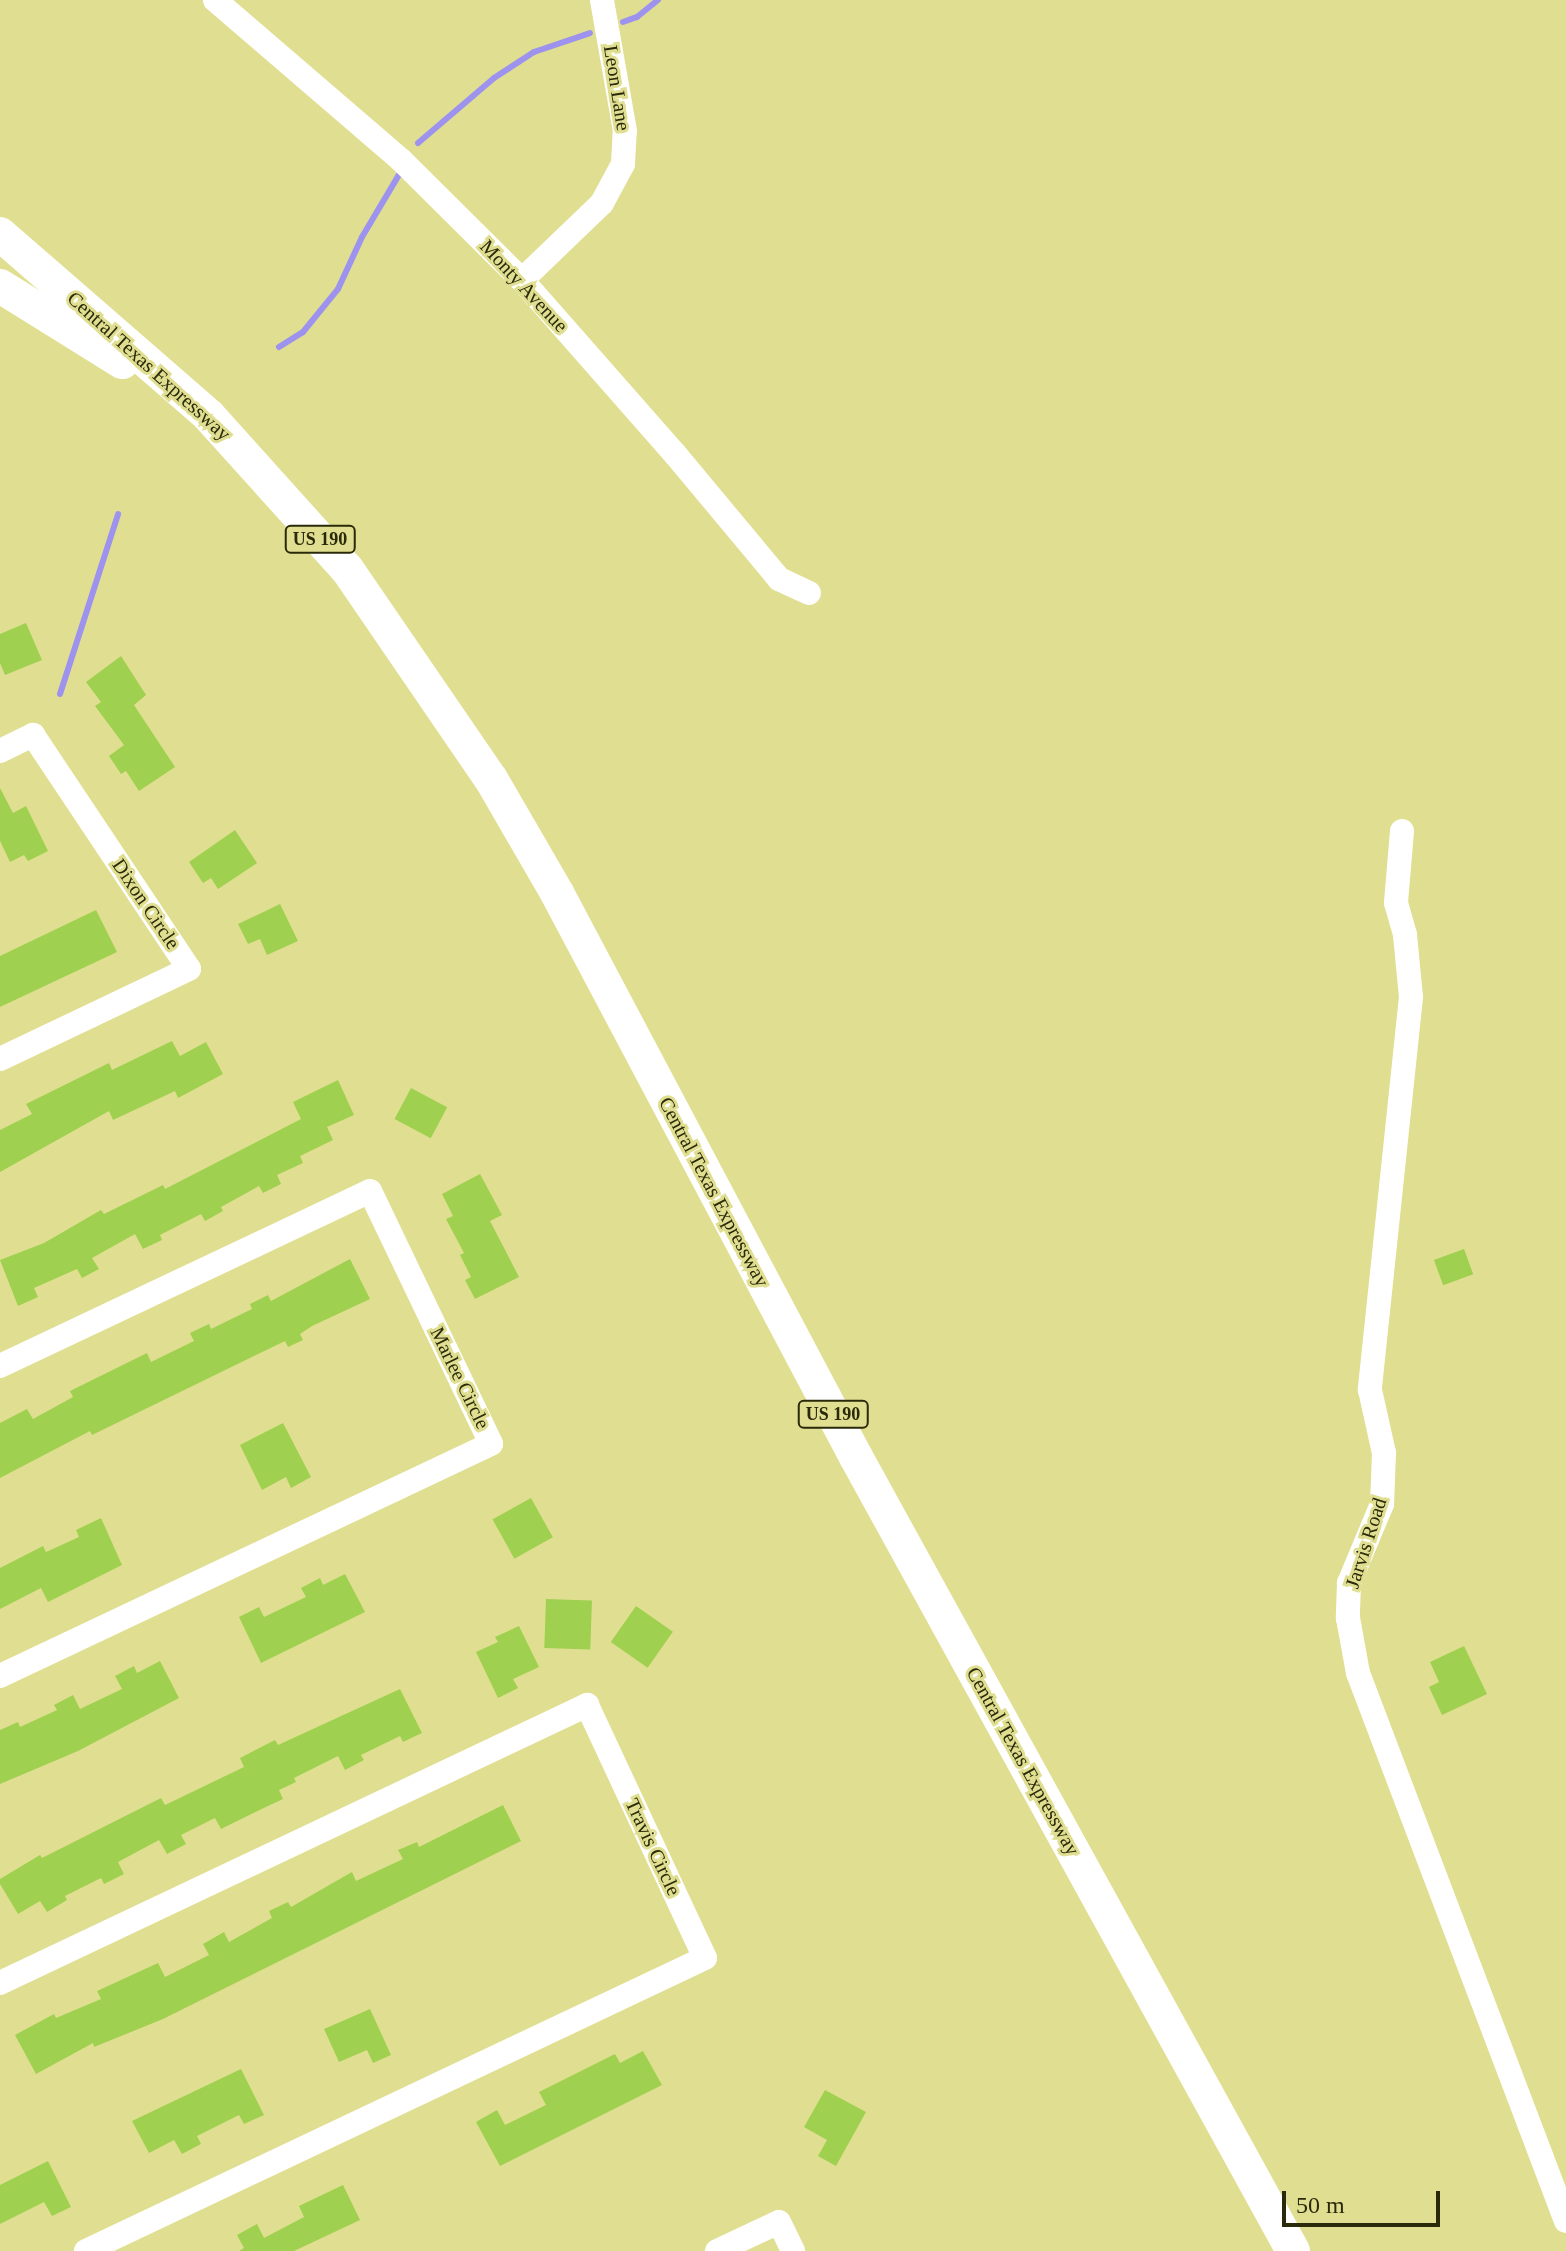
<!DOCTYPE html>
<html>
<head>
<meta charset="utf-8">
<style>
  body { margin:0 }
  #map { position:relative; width:1566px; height:2251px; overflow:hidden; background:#e0df91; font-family:Georgia,serif }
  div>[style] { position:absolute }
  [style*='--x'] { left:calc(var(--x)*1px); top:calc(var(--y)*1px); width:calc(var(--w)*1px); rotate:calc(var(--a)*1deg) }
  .stream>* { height:6px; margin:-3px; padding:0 3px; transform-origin:3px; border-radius:3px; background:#9d93ef }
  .building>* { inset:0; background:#9fd04f; transform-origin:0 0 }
  .minor>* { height:24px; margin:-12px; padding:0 12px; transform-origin:12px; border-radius:12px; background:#fff }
  .highway>* { height:34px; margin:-17px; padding:0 17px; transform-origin:17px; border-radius:17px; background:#fff }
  span { translate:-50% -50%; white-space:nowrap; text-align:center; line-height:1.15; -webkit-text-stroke:6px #e0df91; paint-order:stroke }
  .shield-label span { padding:2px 6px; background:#e0df91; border:2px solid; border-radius:6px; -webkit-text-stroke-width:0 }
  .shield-label { font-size:18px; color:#2a2909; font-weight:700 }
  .street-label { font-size:20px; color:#2a2909 }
  .scale { position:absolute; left:1282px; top:2191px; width:158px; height:36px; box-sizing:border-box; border:4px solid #2a2909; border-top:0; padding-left:10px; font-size:24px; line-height:28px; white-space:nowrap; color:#2a2909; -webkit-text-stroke:6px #e0df91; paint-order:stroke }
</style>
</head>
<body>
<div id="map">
  <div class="stream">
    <div style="--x:623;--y:22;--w:15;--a:-20"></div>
    <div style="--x:637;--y:17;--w:27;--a:-39"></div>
    <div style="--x:418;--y:143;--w:100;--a:-40.5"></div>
    <div style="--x:494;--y:78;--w:48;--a:-33"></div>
    <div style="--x:534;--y:52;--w:59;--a:-18.7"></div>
    <div style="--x:279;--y:347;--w:28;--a:-32"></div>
    <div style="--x:303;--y:332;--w:55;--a:-50.9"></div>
    <div style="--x:338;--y:289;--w:57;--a:-65.2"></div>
    <div style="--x:362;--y:237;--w:74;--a:-59.3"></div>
    <div style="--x:60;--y:694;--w:189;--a:-72.1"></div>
  </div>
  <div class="building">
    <div style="clip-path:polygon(26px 623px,42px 660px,5px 675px,0 663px,0 634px)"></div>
    <div style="clip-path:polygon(121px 656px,146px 695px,134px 705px,175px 767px,139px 791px,126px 771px,121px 774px,109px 756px,124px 745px,95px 706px,101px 702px,86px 682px)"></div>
    <div style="clip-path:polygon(0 788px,13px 813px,26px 806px,48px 851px,28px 861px,24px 855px,10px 862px,0 841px)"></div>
    <div style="clip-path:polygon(235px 830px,257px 863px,218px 889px,211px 878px,203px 883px,189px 862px)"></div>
    <div style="clip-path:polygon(280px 904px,298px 941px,267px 955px,260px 939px,248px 944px,238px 924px)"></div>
    <div style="clip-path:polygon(96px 910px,117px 952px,0 1007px,0 956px)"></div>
    <div style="clip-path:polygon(172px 1041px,180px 1056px,206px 1042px,223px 1074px,178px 1098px,175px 1091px,113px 1120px,109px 1111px,0 1172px,0 1130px,32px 1114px,26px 1104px,109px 1063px,112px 1070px)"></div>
    <div style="clip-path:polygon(338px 1080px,354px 1115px,327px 1127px,333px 1140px,300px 1156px,303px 1163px,277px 1175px,281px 1184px,263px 1193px,259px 1186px,221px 1207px,223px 1211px,205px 1221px,201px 1214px,160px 1235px,162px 1240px,143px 1249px,135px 1234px,92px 1258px,99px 1269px,82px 1278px,77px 1269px,34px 1288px,38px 1297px,18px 1306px,0 1260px,44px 1243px,101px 1210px,104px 1214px,163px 1185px,165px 1189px,301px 1119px,293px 1102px)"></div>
    <div style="left:411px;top:1088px;width:41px;height:35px;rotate:28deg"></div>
    <div style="clip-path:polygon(480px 1174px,502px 1215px,490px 1221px,519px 1277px,475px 1299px,465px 1280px,471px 1277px,460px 1255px,464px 1253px,446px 1219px,453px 1216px,442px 1194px)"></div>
    <div style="left:1464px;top:1249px;width:27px;height:32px;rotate:70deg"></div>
    <div style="clip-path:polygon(350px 1259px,370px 1299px,312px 1326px,300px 1334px,303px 1340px,288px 1347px,285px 1341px,92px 1435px,90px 1431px,0 1478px,0 1423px,27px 1409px,33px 1419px,73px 1397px,70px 1391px,147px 1353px,151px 1362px,194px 1341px,190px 1333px,209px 1324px,211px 1329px,252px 1309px,250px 1304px,268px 1295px,271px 1301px)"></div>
    <div style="clip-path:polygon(283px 1423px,311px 1477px,291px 1488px,286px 1477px,262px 1490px,240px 1445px)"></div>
    <div style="left:531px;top:1498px;width:45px;height:44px;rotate:61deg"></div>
    <div style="clip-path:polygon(101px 1518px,122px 1565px,48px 1602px,41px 1588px,0 1609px,0 1568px,43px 1546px,46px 1552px,79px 1537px,76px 1530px)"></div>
    <div style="clip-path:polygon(345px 1574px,365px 1612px,261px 1663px,239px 1617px,259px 1607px,264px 1617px,306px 1597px,301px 1588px,320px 1578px,323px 1585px)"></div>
    <div style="left:546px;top:1599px;width:46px;height:49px;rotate:2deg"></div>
    <div style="left:636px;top:1606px;width:45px;height:44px;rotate:35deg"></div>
    <div style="clip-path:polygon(519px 1626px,539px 1667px,513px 1679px,518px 1688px,498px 1698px,476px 1652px,498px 1642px,495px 1637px)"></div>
    <div style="clip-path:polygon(1464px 1646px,1487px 1694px,1442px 1715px,1429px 1687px,1439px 1682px,1430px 1662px)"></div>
    <div style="clip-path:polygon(160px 1661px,179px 1698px,78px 1751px,0 1784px,0 1730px,18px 1722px,20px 1727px,57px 1710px,54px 1705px,73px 1695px,80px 1709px,122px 1689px,115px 1676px,134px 1666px,137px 1673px)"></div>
    <div style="clip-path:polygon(400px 1689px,422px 1733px,403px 1742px,400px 1736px,361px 1755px,364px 1760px,345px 1770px,338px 1756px,294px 1778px,296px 1782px,279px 1790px,283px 1799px,270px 1805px,221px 1829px,215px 1818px,181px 1835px,186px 1844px,167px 1854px,159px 1840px,118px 1862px,124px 1874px,104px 1884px,101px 1878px,65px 1896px,67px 1900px,47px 1912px,40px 1901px,18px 1914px,0 1884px,0 1879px,40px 1855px,42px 1858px,161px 1798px,165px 1805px,244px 1767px,240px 1758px,275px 1740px,278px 1745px)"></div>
    <div style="clip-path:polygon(503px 1805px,521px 1841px,163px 2019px,94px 2047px,93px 2043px,36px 2074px,15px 2035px,54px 2014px,56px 2018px,101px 1999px,97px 1991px,158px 1963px,165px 1977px,209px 1955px,203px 1944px,224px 1932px,229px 1942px,272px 1918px,269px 1911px,288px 1902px,291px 1907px,352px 1872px,356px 1881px,403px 1859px,398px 1850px,417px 1842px,419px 1847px)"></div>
    <div style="clip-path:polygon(370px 2009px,391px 2055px,373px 2063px,367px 2050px,339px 2062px,324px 2029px)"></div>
    <div style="clip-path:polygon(643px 2051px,662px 2085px,500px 2166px,476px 2122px,497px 2110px,505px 2125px,546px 2105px,539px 2092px,615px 2054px,620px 2063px)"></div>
    <div style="clip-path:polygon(241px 2069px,264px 2115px,244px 2124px,239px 2115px,197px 2136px,201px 2144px,182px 2154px,174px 2140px,149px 2153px,132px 2121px)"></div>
    <div style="clip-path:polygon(825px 2090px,866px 2112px,836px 2166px,818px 2156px,827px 2140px,804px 2127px)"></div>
    <div style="clip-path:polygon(48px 2161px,71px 2207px,52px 2216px,44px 2202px,0 2224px,0 2185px)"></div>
    <div style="clip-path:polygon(343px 2185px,360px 2220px,294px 2251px,239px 2251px,244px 2248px,237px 2235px,257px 2224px,264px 2238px,304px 2217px,299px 2206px)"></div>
  </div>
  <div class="minor">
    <div style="--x:215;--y:0;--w:245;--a:40.7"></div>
    <div style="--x:401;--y:160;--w:170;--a:44.8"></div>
    <div style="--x:522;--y:280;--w:232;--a:48.7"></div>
    <div style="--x:675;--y:454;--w:163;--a:50.2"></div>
    <div style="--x:779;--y:579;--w:33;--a:25"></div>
    <div style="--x:522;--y:280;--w:111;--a:-43.9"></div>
    <div style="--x:602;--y:203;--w:44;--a:-61.7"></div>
    <div style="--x:623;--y:164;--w:33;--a:-87"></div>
    <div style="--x:625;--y:131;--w:133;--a:-100"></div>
    <div style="--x:0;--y:751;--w:37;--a:-26"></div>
    <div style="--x:33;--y:735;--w:281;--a:56.3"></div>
    <div style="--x:189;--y:969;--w:209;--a:154.5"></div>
    <div style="--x:1402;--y:831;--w:72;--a:94.8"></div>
    <div style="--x:1396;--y:903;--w:33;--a:74"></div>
    <div style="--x:1405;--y:935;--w:62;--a:84.5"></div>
    <div style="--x:1411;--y:997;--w:395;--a:96"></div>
    <div style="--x:1370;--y:1390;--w:65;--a:77.5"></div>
    <div style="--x:1384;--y:1453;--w:51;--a:92.2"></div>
    <div style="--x:1382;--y:1504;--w:86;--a:112.7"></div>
    <div style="--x:1349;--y:1583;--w:35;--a:92"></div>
    <div style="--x:1348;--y:1618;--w:56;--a:79.7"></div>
    <div style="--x:1358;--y:1673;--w:586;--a:69.22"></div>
    <div style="--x:0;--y:1366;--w:409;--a:-25.3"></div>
    <div style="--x:370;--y:1191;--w:280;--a:64.4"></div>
    <div style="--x:491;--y:1444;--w:543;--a:154.71"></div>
    <div style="--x:0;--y:1983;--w:650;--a:-25.34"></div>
    <div style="--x:587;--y:1705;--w:279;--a:65"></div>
    <div style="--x:705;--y:1958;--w:685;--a:154.67"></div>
    <div style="--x:717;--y:2251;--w:68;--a:-25.1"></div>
    <div style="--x:779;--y:2222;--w:32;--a:64"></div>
  </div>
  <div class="highway">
    <div style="--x:0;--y:234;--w:277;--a:41"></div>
    <div style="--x:209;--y:416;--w:206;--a:48"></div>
    <div style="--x:347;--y:569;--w:255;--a:55.6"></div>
    <div style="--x:491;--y:779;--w:132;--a:59.9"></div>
    <div style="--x:557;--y:893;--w:638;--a:62.07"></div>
    <div style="--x:856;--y:1457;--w:906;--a:61.17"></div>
    <div style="--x:0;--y:286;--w:144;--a:31.9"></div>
  </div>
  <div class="shield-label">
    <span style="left:320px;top:539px">US 190</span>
    <span style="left:833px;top:1414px">US 190</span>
  </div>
  <div class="street-label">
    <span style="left:617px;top:88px;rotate:81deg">Leon Lane</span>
    <span style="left:524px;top:286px;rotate:47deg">Monty Avenue</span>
    <span style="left:149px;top:366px;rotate:42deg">Central Texas Expressway</span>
    <span style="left:146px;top:904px;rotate:56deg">Dixon Circle</span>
    <span style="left:714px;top:1192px;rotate:62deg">Central Texas Expressway</span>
    <span style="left:460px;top:1378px;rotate:64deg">Marlee Circle</span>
    <span style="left:1366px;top:1543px;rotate:-72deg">Jarvis Road</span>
    <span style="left:1023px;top:1761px;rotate:61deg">Central Texas Expressway</span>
    <span style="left:653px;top:1847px;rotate:65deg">Travis Circle</span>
  </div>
  <div class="scale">50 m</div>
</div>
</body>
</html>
